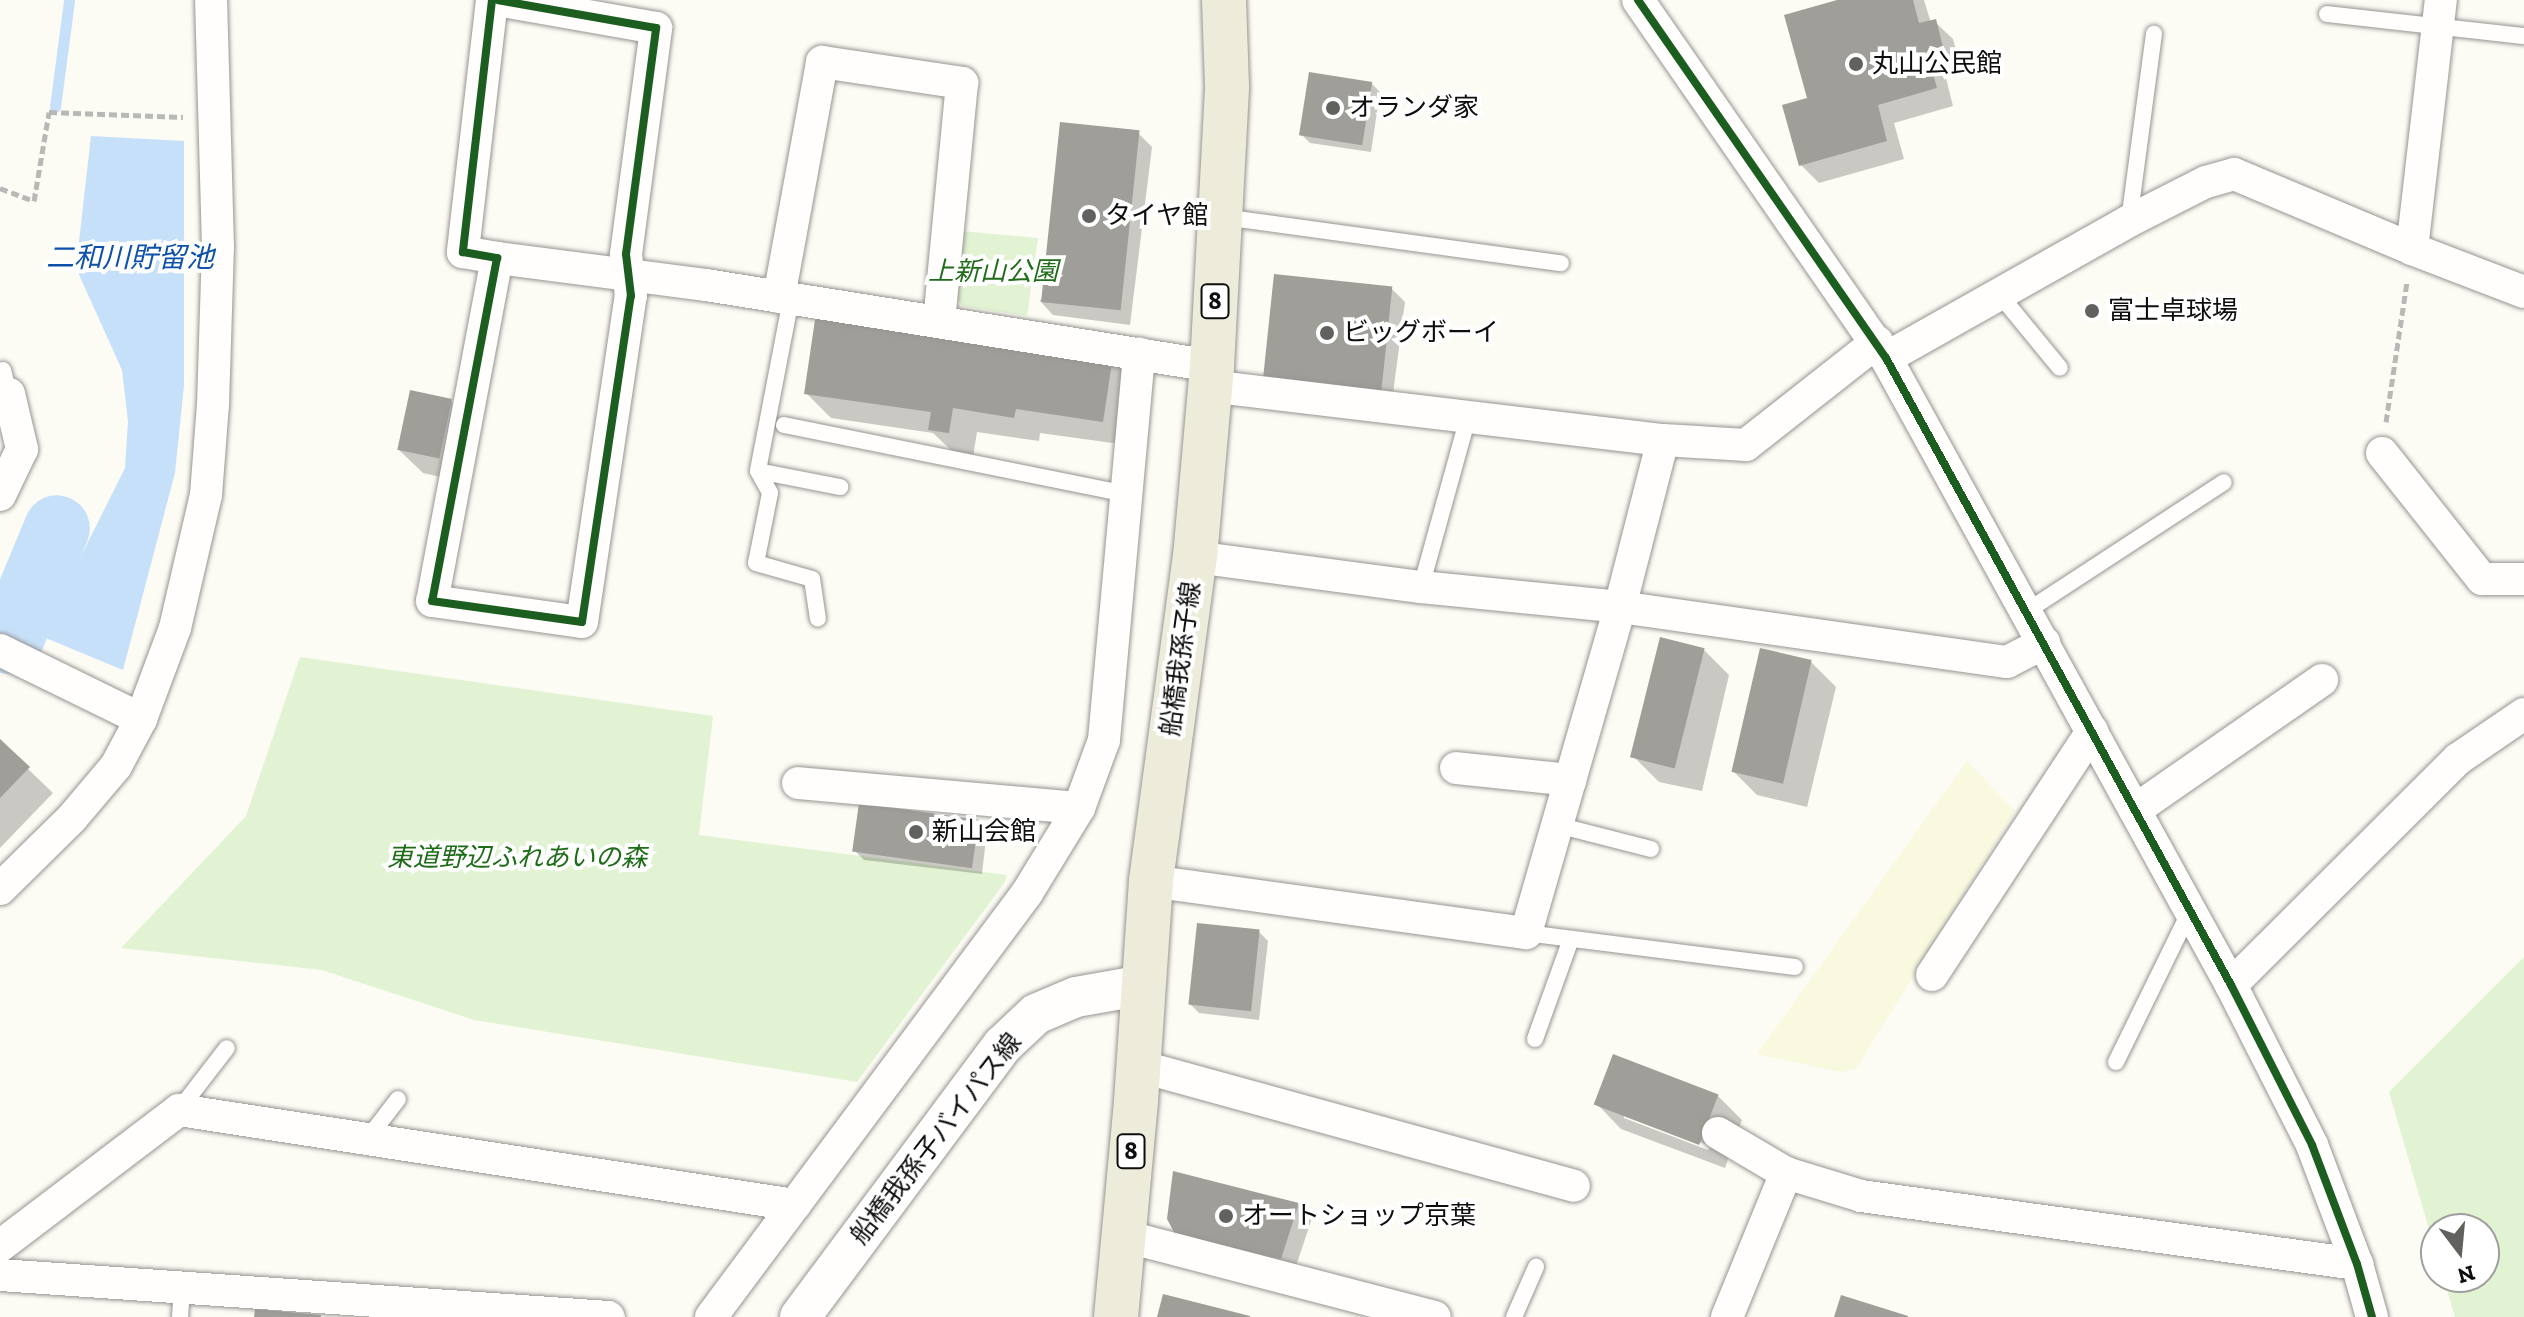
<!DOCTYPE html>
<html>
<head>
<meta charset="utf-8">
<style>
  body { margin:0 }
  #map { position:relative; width:2524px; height:1317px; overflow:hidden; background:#fcfbf4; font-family:"Zilla Slab","Noto Sans JP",serif }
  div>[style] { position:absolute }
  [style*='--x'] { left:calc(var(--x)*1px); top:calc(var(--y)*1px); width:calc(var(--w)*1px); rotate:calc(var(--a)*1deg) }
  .farmland>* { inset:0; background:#f8f9df }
  .green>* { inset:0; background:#e1f3d2 }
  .water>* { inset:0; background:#c7e0f9 }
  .shadow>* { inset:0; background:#0003 }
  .stream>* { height:11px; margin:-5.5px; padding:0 5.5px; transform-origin:5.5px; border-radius:5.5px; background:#c7e0f9 }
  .river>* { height:66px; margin:-33px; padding:0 33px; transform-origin:33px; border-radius:33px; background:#c7e0f9 }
  .building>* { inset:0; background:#9f9e99; transform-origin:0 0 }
  .path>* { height:5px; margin-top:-2.5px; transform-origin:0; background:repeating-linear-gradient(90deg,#b8b8b7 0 8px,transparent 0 12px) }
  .roads { filter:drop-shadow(0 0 2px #959592) drop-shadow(0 0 2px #959592) }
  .service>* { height:16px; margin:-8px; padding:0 8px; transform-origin:8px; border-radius:8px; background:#fffefd }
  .minor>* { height:32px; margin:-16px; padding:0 16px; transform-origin:16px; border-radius:16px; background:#fffefd }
  .tertiary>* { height:40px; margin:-20px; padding:0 20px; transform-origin:20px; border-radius:20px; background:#fffefd }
  .primary>* { height:44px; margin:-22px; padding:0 22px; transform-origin:22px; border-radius:22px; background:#edebd9 }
  .cycleway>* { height:8px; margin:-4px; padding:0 4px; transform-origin:4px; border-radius:4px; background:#1b5e20 }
  .dots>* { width:22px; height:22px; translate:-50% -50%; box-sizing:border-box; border:4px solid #fff; border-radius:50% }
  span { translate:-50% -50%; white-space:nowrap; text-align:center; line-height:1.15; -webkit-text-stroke:8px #fff; paint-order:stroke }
  .shield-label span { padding:2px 6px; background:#fff; border:2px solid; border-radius:6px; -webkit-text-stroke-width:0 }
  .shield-label { font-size:24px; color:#0e0e0e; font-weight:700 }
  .poi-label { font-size:26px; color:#0e0e0e }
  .left { translate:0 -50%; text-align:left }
  .park-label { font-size:26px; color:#1f6c19; font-style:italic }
  .street-label { font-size:26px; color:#0e0e0e }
  .water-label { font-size:28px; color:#0d51ab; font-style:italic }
  .north { position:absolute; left:2420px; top:1213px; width:80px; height:80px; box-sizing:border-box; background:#fff; border:2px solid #9f9f9f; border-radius:50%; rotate:164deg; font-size:22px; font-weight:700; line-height:32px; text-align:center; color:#0e0e0e }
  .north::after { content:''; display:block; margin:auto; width:28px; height:36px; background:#61615e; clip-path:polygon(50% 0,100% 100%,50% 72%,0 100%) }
</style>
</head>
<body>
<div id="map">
  <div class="farmland">
    <div style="clip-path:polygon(1967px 761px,2015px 811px,1856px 1069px,1841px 1072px,1757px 1054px)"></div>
  </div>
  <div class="green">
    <div style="clip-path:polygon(962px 231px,1038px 238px,1027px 316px,962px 306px,951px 290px)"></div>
    <div style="clip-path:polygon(300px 657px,713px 716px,699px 835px,1007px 875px,1005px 882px,857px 1082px,474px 1020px,322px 970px,121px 948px,246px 816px)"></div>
    <div style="clip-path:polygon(2524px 957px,2524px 1317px,2455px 1317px,2443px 1277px,2484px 1277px,2484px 1229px,2436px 1229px,2436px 1253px,2389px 1092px)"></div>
  </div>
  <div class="water">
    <div style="clip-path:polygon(91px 136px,184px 141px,184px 385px,175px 473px,123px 670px,41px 636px,125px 468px,128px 421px,122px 370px,76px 268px)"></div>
  </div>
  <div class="shadow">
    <div style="clip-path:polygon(1845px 0,1924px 0,1931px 23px,1935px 22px,1953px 39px,1961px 69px,1945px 74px,1953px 106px,1894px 123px,1904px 159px,1819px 183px,1801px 165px,1810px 100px)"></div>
    <div style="clip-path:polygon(1371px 83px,1380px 92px,1371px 152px,1310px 143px,1301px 134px)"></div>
    <div style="clip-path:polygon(1138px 133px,1152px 147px,1130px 325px,1053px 315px,1040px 301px)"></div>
    <div style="clip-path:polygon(1391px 288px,1405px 302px,1391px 409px,1280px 393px)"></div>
    <div style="clip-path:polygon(1112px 358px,1137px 383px,1127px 445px,1040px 433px,1039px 441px,977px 432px,973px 457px,955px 454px,933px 433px,831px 418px,806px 393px)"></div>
    <div style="clip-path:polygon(451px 401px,476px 426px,463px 482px,423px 473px,398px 449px)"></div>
    <div style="clip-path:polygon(1704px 650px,1729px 675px,1702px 791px,1659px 782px,1634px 757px)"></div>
    <div style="clip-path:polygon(1811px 662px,1836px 687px,1807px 807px,1757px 795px,1732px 770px)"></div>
    <div style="clip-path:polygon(0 742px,53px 793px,0 848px)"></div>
    <div style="clip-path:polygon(978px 821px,987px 830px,982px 874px,864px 860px,855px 851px)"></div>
    <div style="clip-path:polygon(1259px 932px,1268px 941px,1259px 1020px,1199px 1013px,1190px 1004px)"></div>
    <div style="clip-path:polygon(evenodd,1718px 1096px,1742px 1120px,1725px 1168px,1621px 1129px,1597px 1104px,1718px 1096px,1624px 1114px,1710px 1146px,1708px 1150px,1624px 1118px,1624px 1114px)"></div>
    <div style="clip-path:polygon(1298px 1205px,1312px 1218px,1294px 1272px,1191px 1248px)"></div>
  </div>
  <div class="stream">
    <div style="--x:55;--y:107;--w:108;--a:-82.5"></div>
  </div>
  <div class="river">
    <div style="--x:10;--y:641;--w:122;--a:-67.4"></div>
  </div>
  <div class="building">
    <div style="clip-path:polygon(1837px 0,1913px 0,1919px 23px,1936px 19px,1944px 51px,1928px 56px,1937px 88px,1878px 105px,1887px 141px,1799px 166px,1782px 105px,1807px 98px,1784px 15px)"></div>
    <div style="left:1309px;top:72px;width:64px;height:64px;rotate:9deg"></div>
    <div style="left:1060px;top:122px;width:80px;height:181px;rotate:6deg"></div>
    <div style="left:1274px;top:274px;width:119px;height:106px;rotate:6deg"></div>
    <div style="clip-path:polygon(816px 313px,1113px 356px,1103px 422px,1016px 409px,1014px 418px,953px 408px,949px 433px,928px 430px,931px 412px,804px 394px)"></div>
    <div style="left:410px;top:390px;width:43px;height:61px;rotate:12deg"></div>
    <div style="left:1660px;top:637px;width:46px;height:124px;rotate:14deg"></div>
    <div style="left:1760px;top:648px;width:53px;height:127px;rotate:13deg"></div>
    <div style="clip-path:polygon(0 739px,30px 767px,0 798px)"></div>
    <div style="left:859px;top:803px;width:121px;height:49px;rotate:8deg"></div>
    <div style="left:1197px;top:923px;width:63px;height:82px;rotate:6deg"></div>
    <div style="left:1613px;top:1054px;width:113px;height:54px;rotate:21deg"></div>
    <div style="clip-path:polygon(1173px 1171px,1299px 1203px,1281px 1259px,1175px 1234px,1167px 1219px)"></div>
    <div style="clip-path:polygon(1163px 1294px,1250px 1316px,1250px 1317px,1157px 1317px)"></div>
    <div style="clip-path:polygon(1841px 1295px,1908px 1316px,1908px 1317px,1834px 1317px)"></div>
    <div style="clip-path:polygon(255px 1309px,321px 1315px,321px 1317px,254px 1317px)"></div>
  </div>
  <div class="path">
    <div style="--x:0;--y:188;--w:36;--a:21"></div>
    <div style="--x:34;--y:201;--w:90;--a:-80.4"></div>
    <div style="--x:49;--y:112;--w:134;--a:2.1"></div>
    <div style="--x:2386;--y:422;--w:142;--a:-81.5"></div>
  </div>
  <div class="roads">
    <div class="service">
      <div style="--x:2327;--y:14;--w:198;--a:6.4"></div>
      <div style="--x:1223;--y:217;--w:341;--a:7.8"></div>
      <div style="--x:2129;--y:221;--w:189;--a:-82.4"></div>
      <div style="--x:2000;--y:295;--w:94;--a:50.6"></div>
      <div style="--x:791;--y:299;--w:175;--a:100.9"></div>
      <div style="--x:758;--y:471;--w:25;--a:61"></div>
      <div style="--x:770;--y:493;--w:71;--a:101.3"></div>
      <div style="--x:756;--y:563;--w:58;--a:15.9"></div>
      <div style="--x:812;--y:579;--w:40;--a:81.5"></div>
      <div style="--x:3;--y:370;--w:25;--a:76"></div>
      <div style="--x:784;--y:425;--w:350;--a:11.4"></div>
      <div style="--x:758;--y:471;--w:84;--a:11"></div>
      <div style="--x:1421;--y:587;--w:176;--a:-74.5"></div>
      <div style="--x:2027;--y:611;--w:235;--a:-33.2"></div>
      <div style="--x:1557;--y:825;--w:97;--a:14.3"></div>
      <div style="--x:1526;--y:933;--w:271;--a:7.2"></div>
      <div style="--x:1535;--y:1039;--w:106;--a:-70.2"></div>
      <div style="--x:2116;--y:1062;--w:168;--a:-63.9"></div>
      <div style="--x:179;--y:1110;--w:78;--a:-52.3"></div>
      <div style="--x:368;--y:1138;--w:49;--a:-52.4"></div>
      <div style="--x:180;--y:1317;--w:27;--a:-86"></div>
      <div style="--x:1514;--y:1317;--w:55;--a:-66.3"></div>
    </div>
    <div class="minor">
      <div style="--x:492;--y:0;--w:254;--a:96.6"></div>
      <div style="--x:463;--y:252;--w:35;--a:10"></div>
      <div style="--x:497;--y:258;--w:349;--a:100.7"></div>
      <div style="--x:432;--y:601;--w:151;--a:8"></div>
      <div style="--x:582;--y:622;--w:330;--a:-81.5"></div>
      <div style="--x:631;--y:296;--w:42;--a:-96.8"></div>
      <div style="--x:626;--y:254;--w:228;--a:-82.4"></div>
      <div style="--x:656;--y:28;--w:160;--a:-170"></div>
      <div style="--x:1638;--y:0;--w:436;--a:55.3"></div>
      <div style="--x:1886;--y:358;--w:716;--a:61.18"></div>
      <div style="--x:2231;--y:985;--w:179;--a:63.1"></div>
      <div style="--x:2312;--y:1145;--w:127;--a:69.3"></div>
      <div style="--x:2357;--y:1264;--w:55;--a:74.2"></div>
      <div style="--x:2412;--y:249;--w:251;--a:-83.4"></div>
      <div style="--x:497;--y:258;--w:211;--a:7.4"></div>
      <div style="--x:706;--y:285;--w:512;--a:9.09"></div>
      <div style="--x:779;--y:297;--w:239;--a:-79.6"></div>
      <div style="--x:822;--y:62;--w:142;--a:8.5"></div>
      <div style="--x:962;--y:83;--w:240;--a:95.5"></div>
      <div style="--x:1886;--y:358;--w:279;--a:-29.4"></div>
      <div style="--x:2129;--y:221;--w:86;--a:-26.9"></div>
      <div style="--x:2206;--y:182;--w:29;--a:-16"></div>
      <div style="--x:2234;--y:174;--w:193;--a:22.8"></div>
      <div style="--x:2412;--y:249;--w:120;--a:21"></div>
      <div style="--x:1209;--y:386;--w:457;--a:6.8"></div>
      <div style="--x:1663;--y:440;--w:83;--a:3.4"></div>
      <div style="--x:1746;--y:445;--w:167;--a:-38.2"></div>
      <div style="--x:0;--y:395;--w:9;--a:-6"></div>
      <div style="--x:9;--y:394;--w:57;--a:76.7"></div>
      <div style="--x:22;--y:449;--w:51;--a:115.6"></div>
      <div style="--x:2382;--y:453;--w:161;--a:51.6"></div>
      <div style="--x:2482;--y:579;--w:42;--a:0"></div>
      <div style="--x:1195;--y:557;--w:228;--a:7.6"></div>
      <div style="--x:1421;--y:587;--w:200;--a:5.7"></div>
      <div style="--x:1620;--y:607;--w:391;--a:8.1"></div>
      <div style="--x:2007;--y:662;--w:42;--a:-27.2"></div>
      <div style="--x:0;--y:650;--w:157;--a:26.1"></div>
      <div style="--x:1456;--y:768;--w:115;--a:6"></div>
      <div style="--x:798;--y:783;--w:282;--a:5.1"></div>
      <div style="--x:2135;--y:810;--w:228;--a:-34.8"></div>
      <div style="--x:1151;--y:881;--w:379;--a:7.9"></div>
      <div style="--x:1526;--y:933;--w:339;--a:-73.9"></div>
      <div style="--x:1620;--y:607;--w:172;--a:-75.6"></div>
      <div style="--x:0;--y:889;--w:101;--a:-44.6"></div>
      <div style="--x:72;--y:818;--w:68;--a:-49.8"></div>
      <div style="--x:116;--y:766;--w:53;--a:-62"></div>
      <div style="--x:141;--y:719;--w:97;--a:-69.5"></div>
      <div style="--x:175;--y:628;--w:137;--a:-76.9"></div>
      <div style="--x:206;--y:495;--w:90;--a:-85.6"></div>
      <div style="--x:213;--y:405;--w:157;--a:-88.2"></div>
      <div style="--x:218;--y:248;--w:248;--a:-91.6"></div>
      <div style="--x:1932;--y:975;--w:292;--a:-56.7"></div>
      <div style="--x:2231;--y:985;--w:320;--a:-44.9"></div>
      <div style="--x:2458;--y:759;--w:80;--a:-34.3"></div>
      <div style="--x:1139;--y:1066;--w:451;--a:15.4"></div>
      <div style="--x:1718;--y:1133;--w:79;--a:30.5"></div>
      <div style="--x:1786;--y:1173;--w:78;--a:17"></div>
      <div style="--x:1861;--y:1196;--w:501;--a:7.81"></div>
      <div style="--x:1124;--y:1236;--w:321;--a:14.6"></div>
      <div style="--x:0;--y:1246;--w:225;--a:-37.2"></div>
      <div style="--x:179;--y:1110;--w:623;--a:8.77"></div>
      <div style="--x:0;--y:1275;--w:610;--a:3.95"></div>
      <div style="--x:711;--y:1317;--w:529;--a:-53.3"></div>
      <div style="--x:1027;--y:893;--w:100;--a:-58.5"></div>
      <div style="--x:1079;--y:808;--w:72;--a:-69.8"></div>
      <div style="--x:1104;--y:740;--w:388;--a:-84.8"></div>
      <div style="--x:1727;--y:1317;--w:156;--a:-67.7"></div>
    </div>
    <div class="tertiary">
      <div style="--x:800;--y:1317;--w:339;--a:-53.3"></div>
      <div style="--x:1003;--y:1045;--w:45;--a:-43.2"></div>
      <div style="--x:1036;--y:1014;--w:43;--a:-23"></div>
      <div style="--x:1076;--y:997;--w:69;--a:-10"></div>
    </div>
    <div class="primary">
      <div style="--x:1116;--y:1317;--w:217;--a:-84.7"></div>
      <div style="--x:1136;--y:1101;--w:221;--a:-86.1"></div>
      <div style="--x:1151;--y:881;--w:327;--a:-82.3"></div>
      <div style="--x:1195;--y:557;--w:192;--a:-84.9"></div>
      <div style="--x:1212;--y:366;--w:280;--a:-86.9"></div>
      <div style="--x:1227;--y:86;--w:86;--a:-92"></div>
    </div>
  </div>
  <div class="cycleway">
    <div style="--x:492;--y:0;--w:254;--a:96.6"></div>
    <div style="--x:463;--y:252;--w:35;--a:10"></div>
    <div style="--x:497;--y:258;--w:349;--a:100.7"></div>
    <div style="--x:432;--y:601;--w:151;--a:8"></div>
    <div style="--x:582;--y:622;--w:330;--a:-81.5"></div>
    <div style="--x:631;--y:296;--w:42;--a:-96.8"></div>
    <div style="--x:626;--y:254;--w:228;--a:-82.4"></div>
    <div style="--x:656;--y:28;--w:160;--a:-170"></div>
    <div style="--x:1638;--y:0;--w:436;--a:55.3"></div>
    <div style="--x:1886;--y:358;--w:716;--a:61.18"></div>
    <div style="--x:2231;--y:985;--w:179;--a:63.1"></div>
    <div style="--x:2312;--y:1145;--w:127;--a:69.3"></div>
    <div style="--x:2357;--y:1264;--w:55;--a:74.2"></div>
  </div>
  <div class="dots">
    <div style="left:1856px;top:64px;background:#61615e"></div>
    <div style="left:1333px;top:108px;background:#61615e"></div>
    <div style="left:1089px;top:216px;background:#61615e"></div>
    <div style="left:2092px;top:311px;background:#61615e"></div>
    <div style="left:1327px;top:333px;background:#61615e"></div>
    <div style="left:916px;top:832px;background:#61615e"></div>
    <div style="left:1226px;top:1216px;background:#61615e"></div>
  </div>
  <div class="shield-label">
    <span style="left:1215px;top:301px">8</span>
    <span style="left:1131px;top:1151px">8</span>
  </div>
  <div class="poi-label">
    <span class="left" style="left:1872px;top:64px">丸山公民館</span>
    <span class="left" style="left:1349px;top:108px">オランダ家</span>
    <span class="left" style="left:1105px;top:216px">タイヤ館</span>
    <span class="left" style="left:2108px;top:311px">富士卓球場</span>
    <span class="left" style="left:1343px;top:333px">ビッグボーイ</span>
    <span class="left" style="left:932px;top:832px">新山会館</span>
    <span class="left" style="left:1242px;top:1216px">オートショップ京葉</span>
  </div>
  <div class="park-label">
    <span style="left:993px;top:272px">上新山公園</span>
    <span style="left:517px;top:858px">東道野辺ふれあいの森</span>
  </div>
  <div class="street-label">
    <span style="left:1181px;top:659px;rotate:-82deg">船橋我孫子線</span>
    <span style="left:936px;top:1139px;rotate:-52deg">船橋我孫子バイパス線</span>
  </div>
  <div class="water-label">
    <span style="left:130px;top:258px">二和川貯留池</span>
  </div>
  <div class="north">N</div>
</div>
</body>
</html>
